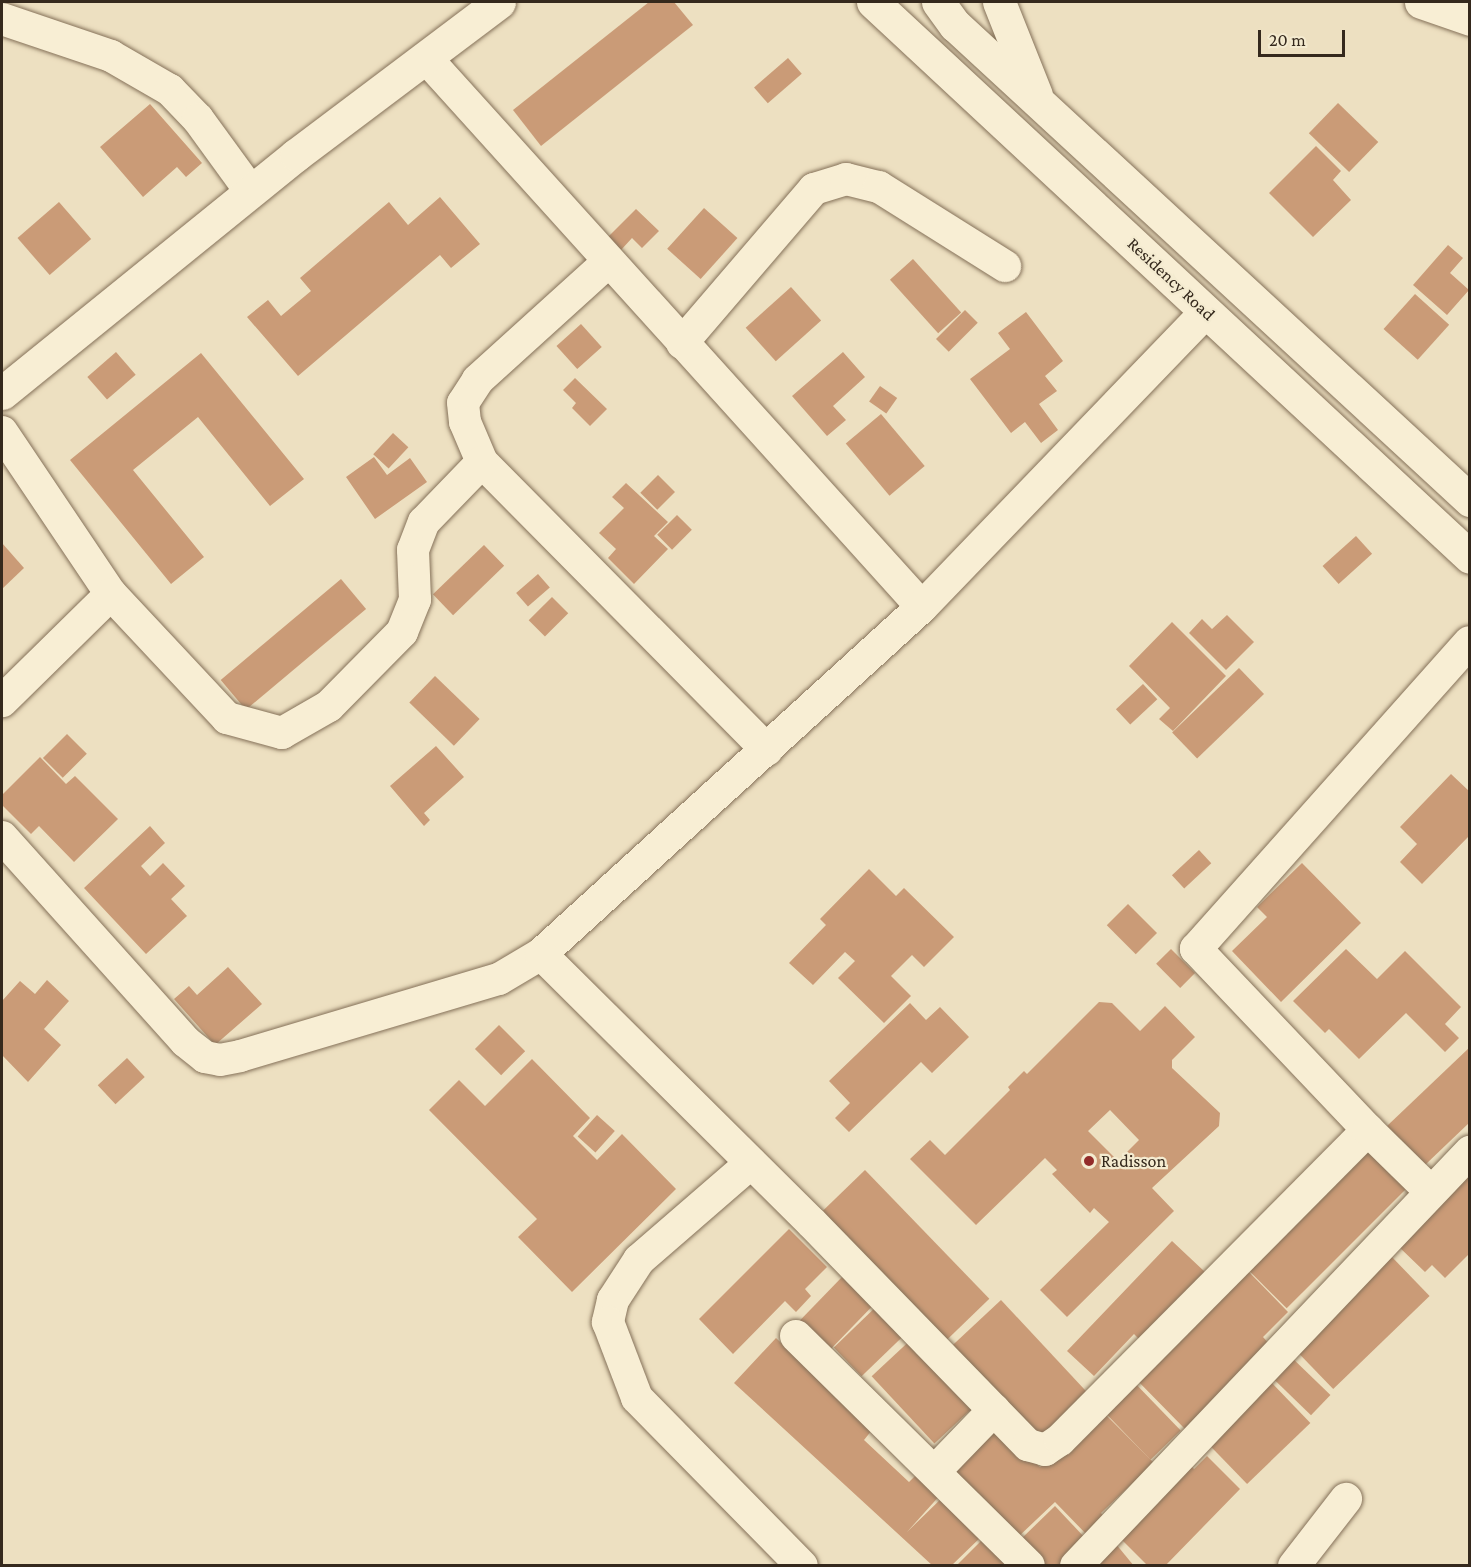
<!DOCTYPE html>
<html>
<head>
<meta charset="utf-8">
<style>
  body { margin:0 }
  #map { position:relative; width:1471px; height:1567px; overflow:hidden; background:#ede0c1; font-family:"Crimson Pro",serif }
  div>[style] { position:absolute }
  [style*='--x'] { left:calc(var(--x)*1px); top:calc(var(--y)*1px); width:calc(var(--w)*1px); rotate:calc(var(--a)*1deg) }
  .building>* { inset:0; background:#ca9b77; transform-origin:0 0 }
  .roads { filter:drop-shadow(0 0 2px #857159) drop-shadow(0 0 2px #857159) }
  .street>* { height:32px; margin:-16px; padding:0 16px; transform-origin:16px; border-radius:16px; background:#f8eed4 }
  .secondary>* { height:33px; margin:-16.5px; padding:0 16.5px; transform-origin:16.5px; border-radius:16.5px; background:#f8eed4 }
  .dots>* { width:16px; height:16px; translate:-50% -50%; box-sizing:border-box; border:3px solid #f4ebd0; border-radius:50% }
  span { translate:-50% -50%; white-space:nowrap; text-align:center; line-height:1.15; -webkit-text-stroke:4.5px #f4ebd0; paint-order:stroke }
  .street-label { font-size:18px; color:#35291d }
  .poi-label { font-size:18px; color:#35291d }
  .left { translate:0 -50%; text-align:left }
  .frame { position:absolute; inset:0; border:3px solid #35291d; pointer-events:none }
  .scale { position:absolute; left:1258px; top:30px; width:87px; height:27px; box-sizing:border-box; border:3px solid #35291d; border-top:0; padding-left:8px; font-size:18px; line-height:21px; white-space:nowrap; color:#35291d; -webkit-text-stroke:4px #f4ebd0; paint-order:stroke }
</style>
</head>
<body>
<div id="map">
  <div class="building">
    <div style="clip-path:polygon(649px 2px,674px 2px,693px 25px,541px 146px,513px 110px)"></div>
    <div style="left:788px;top:58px;width:21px;height:45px;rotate:49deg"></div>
    <div style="left:1338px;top:103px;width:56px;height:42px;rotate:44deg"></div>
    <div style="clip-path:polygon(150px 104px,202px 163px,186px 177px,177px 167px,143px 197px,100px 147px)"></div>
    <div style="clip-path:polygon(1316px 146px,1341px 171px,1333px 180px,1351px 200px,1313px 237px,1269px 193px)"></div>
    <div style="clip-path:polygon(440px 197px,480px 244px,451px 268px,440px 255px,298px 376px,247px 317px,268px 300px,281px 316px,311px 291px,300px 278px,389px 202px,408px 225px)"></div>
    <div style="left:59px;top:202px;width:49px;height:55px;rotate:49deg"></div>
    <div style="left:704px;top:208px;width:45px;height:55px;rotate:42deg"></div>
    <div style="clip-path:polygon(636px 209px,659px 231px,642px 248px,632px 238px,621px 250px,608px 237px)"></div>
    <div style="clip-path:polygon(1448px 245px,1463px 258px,1450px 273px,1469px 290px,1447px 315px,1413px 285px)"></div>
    <div style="left:913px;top:259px;width:72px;height:31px;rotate:48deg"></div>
    <div style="left:791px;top:287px;width:45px;height:61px;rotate:48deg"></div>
    <div style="left:1415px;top:294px;width:46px;height:47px;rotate:42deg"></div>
    <div style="left:965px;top:310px;width:18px;height:41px;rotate:45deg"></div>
    <div style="clip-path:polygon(1026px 312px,1063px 361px,1045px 376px,1057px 391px,1039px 404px,1058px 430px,1041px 443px,1025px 422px,1011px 433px,970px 379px,1010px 349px,998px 333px)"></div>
    <div style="left:581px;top:324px;width:31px;height:33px;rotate:48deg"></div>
    <div style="left:116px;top:352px;width:30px;height:38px;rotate:49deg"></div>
    <div style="clip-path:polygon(843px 352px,865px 377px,833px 406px,846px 420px,827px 436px,792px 396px)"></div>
    <div style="clip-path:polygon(201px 353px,304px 479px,270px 506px,198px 417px,133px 470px,204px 557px,171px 584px,70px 460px)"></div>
    <div style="clip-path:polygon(575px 378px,607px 409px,590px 426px,572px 408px,576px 403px,563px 390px)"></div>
    <div style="left:880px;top:386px;width:21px;height:19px;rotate:35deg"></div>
    <div style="left:881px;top:414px;width:68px;height:46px;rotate:50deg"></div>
    <div style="left:393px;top:433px;width:21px;height:29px;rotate:43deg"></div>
    <div style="clip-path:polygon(374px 457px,387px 475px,410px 458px,427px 482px,375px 519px,346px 477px)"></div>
    <div style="left:658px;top:475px;width:24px;height:25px;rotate:45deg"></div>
    <div style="clip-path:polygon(626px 483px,668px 522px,654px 536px,668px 549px,634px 584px,608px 558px,616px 549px,599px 533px,624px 508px,612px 497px)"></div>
    <div style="left:677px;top:515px;width:21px;height:28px;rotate:45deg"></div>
    <div style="left:1356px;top:536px;width:24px;height:45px;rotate:48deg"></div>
    <div style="clip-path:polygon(2px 543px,24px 568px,2px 589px)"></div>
    <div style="left:484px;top:545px;width:29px;height:71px;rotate:46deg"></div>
    <div style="left:538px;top:574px;width:18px;height:29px;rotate:49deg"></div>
    <div style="left:341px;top:579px;width:39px;height:157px;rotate:50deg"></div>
    <div style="left:552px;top:597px;width:23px;height:33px;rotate:45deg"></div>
    <div style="clip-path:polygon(1227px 615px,1254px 642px,1226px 670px,1189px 633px,1202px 619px,1212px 629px)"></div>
    <div style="clip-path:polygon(1172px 622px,1226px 676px,1173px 731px,1159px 719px,1170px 708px,1129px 666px)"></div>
    <div style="left:1239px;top:668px;width:36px;height:93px;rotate:46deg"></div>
    <div style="left:435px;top:676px;width:62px;height:37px;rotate:44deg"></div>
    <div style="left:1143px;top:684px;width:21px;height:37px;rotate:47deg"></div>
    <div style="left:67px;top:734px;width:28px;height:34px;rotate:45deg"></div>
    <div style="clip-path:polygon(436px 746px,464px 777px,424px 813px,430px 820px,424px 826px,390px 786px)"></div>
    <div style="clip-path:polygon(40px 757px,66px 784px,75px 776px,118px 819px,74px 862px,39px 826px,31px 834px,2px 805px,2px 795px)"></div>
    <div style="clip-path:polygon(1451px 774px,1470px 792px,1470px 835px,1422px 884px,1400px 862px,1417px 844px,1400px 827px)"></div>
    <div style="clip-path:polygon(150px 826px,165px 843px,141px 866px,150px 876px,163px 863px,185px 886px,171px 899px,187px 916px,146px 954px,84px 888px)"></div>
    <div style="left:1199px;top:850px;width:18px;height:37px;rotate:47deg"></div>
    <div style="clip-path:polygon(1302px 863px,1361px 923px,1281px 1002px,1232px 951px,1267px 917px,1257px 907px)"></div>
    <div style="clip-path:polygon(869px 869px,896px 896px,904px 888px,954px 937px,924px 967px,912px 955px,891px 976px,911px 996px,884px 1023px,838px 978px,855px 961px,845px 952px,813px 985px,789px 963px,826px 925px,820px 919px)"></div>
    <div style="left:1128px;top:904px;width:41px;height:30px;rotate:45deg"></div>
    <div style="left:1171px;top:949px;width:34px;height:21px;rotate:45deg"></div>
    <div style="clip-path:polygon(1346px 949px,1377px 979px,1405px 951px,1461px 1007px,1445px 1024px,1459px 1038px,1445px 1052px,1406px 1013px,1359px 1059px,1329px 1029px,1325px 1033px,1293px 1001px)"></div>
    <div style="clip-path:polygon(228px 967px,262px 1004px,215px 1045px,174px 999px,189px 986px,197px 995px)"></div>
    <div style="clip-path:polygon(47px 980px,69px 1001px,44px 1029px,61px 1045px,28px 1082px,2px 1055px,2px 1001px,20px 981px,35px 994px)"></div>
    <div style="clip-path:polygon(evenodd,1099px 1002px,1112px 1003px,1140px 1031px,1165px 1006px,1195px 1037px,1172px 1060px,1172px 1068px,1220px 1113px,1219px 1126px,1152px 1188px,1174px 1211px,1067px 1317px,1040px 1290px,1109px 1222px,1094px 1208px,1090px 1213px,1052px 1174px,1057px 1170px,1045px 1158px,976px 1225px,910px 1159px,930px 1140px,945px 1155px,1010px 1090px,1008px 1087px,1024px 1071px,1027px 1074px,1099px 1002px,1110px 1110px,1139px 1140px,1118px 1161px,1088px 1131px,1110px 1110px)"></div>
    <div style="clip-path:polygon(910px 1003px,926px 1020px,940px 1007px,969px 1037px,932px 1073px,921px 1062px,849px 1132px,835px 1118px,850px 1103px,829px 1081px)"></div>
    <div style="left:499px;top:1025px;width:37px;height:34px;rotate:45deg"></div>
    <div style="clip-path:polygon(1470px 1047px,1470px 1122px,1425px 1165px,1387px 1126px)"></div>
    <div style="left:127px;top:1058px;width:26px;height:40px;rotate:47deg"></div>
    <div style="clip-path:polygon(532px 1059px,590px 1118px,573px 1136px,597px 1160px,622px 1134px,676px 1189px,572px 1292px,518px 1237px,537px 1219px,429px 1110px,459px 1080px,485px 1106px)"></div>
    <div style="left:597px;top:1115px;width:24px;height:29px;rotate:42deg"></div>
    <div style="left:1368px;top:1145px;width:58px;height:173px;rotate:45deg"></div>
    <div style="clip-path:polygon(1470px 1165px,1470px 1253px,1445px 1278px,1432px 1265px,1425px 1272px,1397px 1245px)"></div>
    <div style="left:865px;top:1170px;width:179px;height:60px;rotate:46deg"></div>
    <div style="clip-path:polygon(789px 1229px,827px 1267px,805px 1289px,811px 1296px,796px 1312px,785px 1301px,733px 1354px,699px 1319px)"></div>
    <div style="clip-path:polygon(1172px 1241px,1205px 1272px,1140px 1340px,1134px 1334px,1094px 1376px,1067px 1351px)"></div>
    <div style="left:1390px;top:1255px;width:57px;height:134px;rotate:46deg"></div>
    <div style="clip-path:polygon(1248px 1271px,1288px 1312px,1263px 1337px,1271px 1346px,1185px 1429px,1132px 1375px)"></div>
    <div style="left:842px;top:1277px;width:42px;height:62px;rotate:44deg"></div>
    <div style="left:1001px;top:1300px;width:132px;height:67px;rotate:47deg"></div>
    <div style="left:882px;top:1301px;width:40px;height:67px;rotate:46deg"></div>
    <div style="left:917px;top:1334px;width:92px;height:62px;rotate:47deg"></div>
    <div style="clip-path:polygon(776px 1338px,872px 1430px,864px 1440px,909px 1482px,919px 1472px,942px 1493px,907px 1532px,945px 1495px,983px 1535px,951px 1566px,933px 1566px,734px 1383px)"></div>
    <div style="left:1288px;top:1354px;width:59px;height:28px;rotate:44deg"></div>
    <div style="left:1130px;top:1378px;width:73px;height:42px;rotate:46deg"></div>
    <div style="left:1268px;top:1379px;width:61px;height:88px;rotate:46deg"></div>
    <div style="clip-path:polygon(1100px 1409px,1154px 1463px,1101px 1513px,1107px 1520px,1089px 1537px,1055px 1502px,1017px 1538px,952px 1469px,1000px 1425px,1040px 1467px)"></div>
    <div style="clip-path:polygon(1207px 1456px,1240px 1489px,1165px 1566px,1148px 1566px,1115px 1533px,1186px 1461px,1194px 1469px)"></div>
    <div style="clip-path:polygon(1055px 1506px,1086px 1539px,1059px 1566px,1046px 1566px,1020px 1540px)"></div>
    <div style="clip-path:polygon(987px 1535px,1017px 1566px,956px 1566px)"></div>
    <div style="clip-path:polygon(1111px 1538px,1134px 1566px,1084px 1566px)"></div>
  </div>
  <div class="roads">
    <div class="street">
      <div style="--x:2;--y:19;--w:115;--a:18.7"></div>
      <div style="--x:111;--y:56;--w:68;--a:30"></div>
      <div style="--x:170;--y:90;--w:40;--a:46"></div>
      <div style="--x:198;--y:119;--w:90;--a:54"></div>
      <div style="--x:427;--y:59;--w:738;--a:47.91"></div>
      <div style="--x:608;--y:262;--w:176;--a:137.8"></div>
      <div style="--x:478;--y:380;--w:27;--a:123"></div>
      <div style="--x:463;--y:403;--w:19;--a:84"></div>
      <div style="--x:465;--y:422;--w:43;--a:67"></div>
      <div style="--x:482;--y:462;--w:405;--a:45.3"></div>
      <div style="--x:682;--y:343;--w:203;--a:-49.4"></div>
      <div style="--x:814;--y:189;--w:34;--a:-17"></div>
      <div style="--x:846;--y:179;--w:34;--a:14"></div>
      <div style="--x:879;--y:187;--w:149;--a:32.1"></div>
      <div style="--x:2;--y:432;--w:195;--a:56.1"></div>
      <div style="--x:111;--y:594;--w:153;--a:135.5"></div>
      <div style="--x:111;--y:594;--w:170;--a:46.9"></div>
      <div style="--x:227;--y:718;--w:57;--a:15.3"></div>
      <div style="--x:282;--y:733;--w:54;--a:-29.9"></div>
      <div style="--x:329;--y:706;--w:104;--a:-45.4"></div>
      <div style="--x:402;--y:632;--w:35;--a:-68"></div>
      <div style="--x:415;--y:600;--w:50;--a:-92.3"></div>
      <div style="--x:413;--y:550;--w:30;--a:-69"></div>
      <div style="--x:424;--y:522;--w:83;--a:-46"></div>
      <div style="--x:2;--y:837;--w:275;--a:48.1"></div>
      <div style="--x:186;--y:1042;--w:24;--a:38"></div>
      <div style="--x:205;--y:1057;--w:15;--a:11"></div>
      <div style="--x:220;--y:1060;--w:20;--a:-11"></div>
      <div style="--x:240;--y:1056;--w:270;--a:-16.6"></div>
      <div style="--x:499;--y:979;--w:49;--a:-30.8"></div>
      <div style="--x:541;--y:954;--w:515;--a:-42.33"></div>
      <div style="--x:922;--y:607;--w:409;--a:-46.1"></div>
      <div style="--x:541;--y:954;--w:382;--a:44.8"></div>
      <div style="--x:812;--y:1223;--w:310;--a:45.8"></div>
      <div style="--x:1028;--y:1445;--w:18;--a:16"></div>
      <div style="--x:1045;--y:1450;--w:18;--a:-34"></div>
      <div style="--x:1060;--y:1440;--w:437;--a:-45.2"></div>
      <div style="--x:1368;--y:1130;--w:250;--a:-133.5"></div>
      <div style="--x:1196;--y:949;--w:411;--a:-48.3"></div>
      <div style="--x:1368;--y:1130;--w:88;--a:44.5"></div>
      <div style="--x:751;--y:1163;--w:148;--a:139.1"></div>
      <div style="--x:639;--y:1260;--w:48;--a:123"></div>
      <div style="--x:613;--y:1300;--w:23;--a:103"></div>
      <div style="--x:608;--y:1322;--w:81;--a:69.1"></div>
      <div style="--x:637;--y:1398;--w:235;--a:45.5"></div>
      <div style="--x:796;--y:1336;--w:327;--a:44.6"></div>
      <div style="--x:935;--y:1471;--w:85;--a:-46"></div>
      <div style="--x:1076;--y:1566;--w:572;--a:-46.42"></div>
      <div style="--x:1294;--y:1566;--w:85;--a:-52.2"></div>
    </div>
    <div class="secondary">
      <div style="--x:873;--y:2;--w:815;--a:42.91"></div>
      <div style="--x:938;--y:2;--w:29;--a:54"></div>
      <div style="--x:955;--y:25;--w:701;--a:42.69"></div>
      <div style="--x:999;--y:2;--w:100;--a:68.3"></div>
      <div style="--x:1421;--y:2;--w:52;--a:19.1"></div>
      <div style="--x:2;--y:393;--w:378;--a:-39"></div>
      <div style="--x:296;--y:155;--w:254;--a:-37"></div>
    </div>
  </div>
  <div class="dots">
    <div style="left:1089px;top:1161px;background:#932c2a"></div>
  </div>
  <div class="street-label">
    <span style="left:1171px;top:279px;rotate:43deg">Residency Road</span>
  </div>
  <div class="poi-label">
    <span class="left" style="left:1101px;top:1161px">Radisson</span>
  </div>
  <div class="frame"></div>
  <div class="scale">20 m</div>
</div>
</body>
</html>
